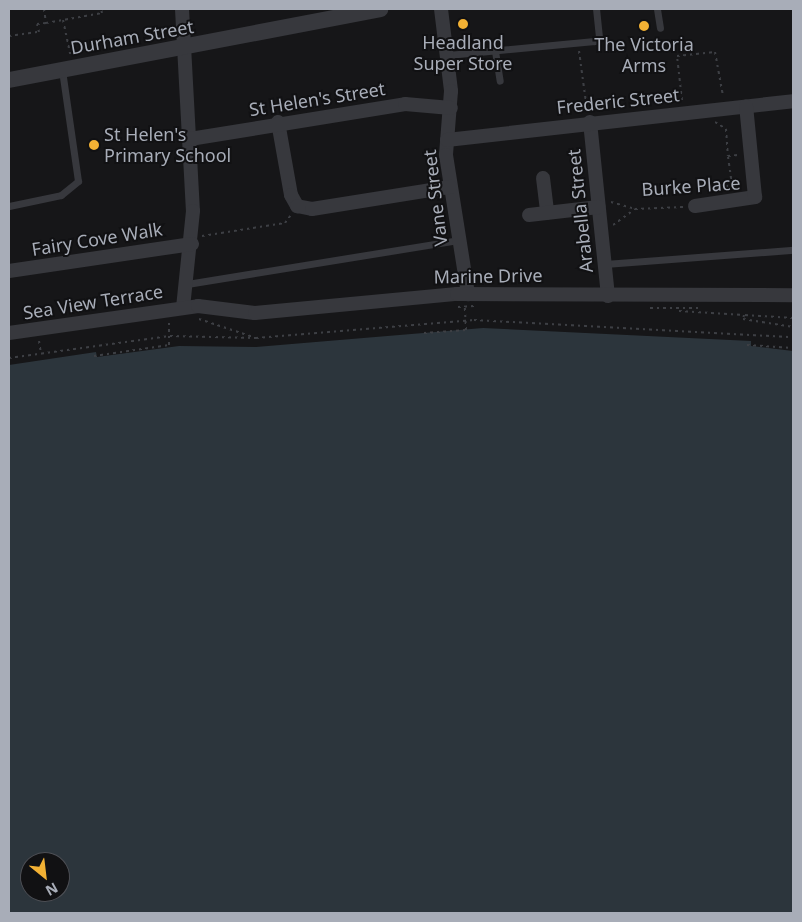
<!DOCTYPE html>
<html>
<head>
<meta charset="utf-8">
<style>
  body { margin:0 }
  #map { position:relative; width:802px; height:922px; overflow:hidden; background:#161618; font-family:"Noto Sans",sans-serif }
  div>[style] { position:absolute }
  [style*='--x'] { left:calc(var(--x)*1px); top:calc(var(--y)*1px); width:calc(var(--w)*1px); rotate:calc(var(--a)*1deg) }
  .water>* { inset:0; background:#2c353c }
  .path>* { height:2px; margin-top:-1px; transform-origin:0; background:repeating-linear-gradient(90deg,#3d3f44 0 2.5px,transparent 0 6.5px) }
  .service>* { height:7px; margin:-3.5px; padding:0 3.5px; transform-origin:3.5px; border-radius:3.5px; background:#37383d }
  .minor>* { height:14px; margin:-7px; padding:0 7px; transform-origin:7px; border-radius:7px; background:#37383d }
  .tertiary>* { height:16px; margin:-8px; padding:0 8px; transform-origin:8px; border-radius:8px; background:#37383d }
  .dots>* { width:14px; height:14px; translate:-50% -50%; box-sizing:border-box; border:2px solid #111113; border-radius:50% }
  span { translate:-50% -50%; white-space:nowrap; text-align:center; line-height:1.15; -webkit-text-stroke:4px #111113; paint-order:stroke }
  .street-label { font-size:18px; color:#a8adb8 }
  .poi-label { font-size:18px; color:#a8adb8 }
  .left { translate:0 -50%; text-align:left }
  .frame { position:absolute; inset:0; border:10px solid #a8adb8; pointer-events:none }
  .north { position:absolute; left:20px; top:852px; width:50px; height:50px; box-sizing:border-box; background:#111113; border:1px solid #4d4f55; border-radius:50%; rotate:151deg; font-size:14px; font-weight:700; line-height:20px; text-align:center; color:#a8adb8 }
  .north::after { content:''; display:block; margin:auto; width:18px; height:22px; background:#f2b134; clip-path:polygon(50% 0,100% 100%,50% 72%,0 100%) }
</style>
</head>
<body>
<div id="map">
  <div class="water">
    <div style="clip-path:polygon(evenodd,483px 328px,751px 341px,751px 346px,793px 351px,793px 913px,9px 913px,9px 365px,96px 352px,97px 357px,179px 346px,256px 347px,483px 328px,30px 862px,60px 862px,60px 892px,30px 892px,30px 862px)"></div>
  </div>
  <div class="path">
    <div style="--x:44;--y:9;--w:14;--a:82"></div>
    <div style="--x:46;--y:23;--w:57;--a:-10.1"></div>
    <div style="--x:102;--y:13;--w:4;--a:-104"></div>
    <div style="--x:63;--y:20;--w:35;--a:78"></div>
    <div style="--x:9;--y:36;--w:30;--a:-8"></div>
    <div style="--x:39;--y:32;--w:8;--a:-104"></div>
    <div style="--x:37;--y:24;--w:9;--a:-6"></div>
    <div style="--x:579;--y:51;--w:60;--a:82.3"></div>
    <div style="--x:682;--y:100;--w:44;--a:-96.5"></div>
    <div style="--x:677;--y:56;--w:38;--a:-6"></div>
    <div style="--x:715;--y:52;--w:45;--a:79.7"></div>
    <div style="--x:715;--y:122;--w:13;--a:32"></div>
    <div style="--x:726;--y:129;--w:27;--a:86"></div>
    <div style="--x:707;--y:192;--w:26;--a:-16"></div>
    <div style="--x:732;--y:185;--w:29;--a:-98"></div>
    <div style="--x:728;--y:156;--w:10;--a:-6"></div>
    <div style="--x:611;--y:202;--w:25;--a:16"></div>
    <div style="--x:635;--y:209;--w:48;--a:-2.4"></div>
    <div style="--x:613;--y:225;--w:27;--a:-36"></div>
    <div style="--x:202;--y:236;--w:84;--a:-8.9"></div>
    <div style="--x:285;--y:223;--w:9;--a:-54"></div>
    <div style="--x:458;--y:307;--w:16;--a:-4"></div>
    <div style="--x:650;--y:308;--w:48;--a:0"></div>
    <div style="--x:679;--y:311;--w:65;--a:3.5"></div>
    <div style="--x:793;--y:318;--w:49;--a:-176.5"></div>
    <div style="--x:744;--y:315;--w:4;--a:104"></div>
    <div style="--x:743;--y:319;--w:51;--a:9.1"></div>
    <div style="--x:199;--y:319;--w:57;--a:18.4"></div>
    <div style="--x:424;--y:333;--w:42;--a:-4.1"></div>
    <div style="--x:466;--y:330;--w:22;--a:-93"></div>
    <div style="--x:39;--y:341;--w:12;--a:81"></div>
    <div style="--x:747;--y:345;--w:46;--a:3.7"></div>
    <div style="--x:94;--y:356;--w:76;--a:-8.3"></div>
    <div style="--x:169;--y:345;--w:22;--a:-90"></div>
    <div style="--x:9;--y:358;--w:162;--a:-7.8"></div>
    <div style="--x:170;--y:336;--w:86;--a:1.3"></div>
    <div style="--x:256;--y:338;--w:219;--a:-4.7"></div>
    <div style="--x:474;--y:320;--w:319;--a:3.1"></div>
  </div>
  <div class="service">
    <div style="--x:657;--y:9;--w:19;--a:81"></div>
    <div style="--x:495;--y:51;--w:30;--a:81"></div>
    <div style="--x:448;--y:55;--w:147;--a:-5.5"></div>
    <div style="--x:594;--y:41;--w:6;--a:-39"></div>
    <div style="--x:599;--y:37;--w:28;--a:-96"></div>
    <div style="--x:9;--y:206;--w:53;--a:-11.9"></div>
    <div style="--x:61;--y:195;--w:22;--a:-39"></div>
    <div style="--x:78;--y:181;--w:112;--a:-98.2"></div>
    <div style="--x:605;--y:264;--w:189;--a:-4.3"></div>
    <div style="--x:187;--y:284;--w:276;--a:-9.2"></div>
  </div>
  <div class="minor">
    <div style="--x:182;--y:9;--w:202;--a:86.9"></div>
    <div style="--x:193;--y:211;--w:97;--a:95.9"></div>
    <div style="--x:441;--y:9;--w:83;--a:83"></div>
    <div style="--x:451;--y:91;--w:64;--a:94.5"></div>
    <div style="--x:446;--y:155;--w:141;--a:81"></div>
    <div style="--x:278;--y:122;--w:74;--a:79.9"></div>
    <div style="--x:291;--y:195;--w:13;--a:61"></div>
    <div style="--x:297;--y:206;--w:15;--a:11"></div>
    <div style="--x:312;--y:209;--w:140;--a:-9.1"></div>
    <div style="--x:590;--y:122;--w:175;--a:84.1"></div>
    <div style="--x:190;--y:139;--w:218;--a:-9.2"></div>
    <div style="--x:405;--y:104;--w:46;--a:5"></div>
    <div style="--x:447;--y:140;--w:348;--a:-6.4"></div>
    <div style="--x:543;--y:178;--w:35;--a:83"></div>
    <div style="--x:695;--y:206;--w:61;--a:-8.5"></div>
    <div style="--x:755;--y:197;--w:91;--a:-95.6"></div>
    <div style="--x:529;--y:215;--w:70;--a:-6.5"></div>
    <div style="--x:9;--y:271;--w:185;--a:-8.4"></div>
    <div style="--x:9;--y:333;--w:191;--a:-8.1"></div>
    <div style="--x:198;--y:306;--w:57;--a:7"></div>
    <div style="--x:255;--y:313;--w:203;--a:-5.4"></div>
    <div style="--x:457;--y:294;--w:336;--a:0.2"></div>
  </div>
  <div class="tertiary">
    <div style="--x:9;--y:80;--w:378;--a:-10.8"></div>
  </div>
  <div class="dots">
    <div style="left:463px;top:24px;background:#f2b134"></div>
    <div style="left:644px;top:26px;background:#f2b134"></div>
    <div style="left:94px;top:145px;background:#f2b134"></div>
  </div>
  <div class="street-label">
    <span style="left:132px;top:37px;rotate:-10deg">Durham Street</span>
    <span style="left:317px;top:99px;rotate:-9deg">St Helen's Street</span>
    <span style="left:618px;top:101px;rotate:-6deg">Frederic Street</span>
    <span style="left:691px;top:186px;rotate:-4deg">Burke Place</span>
    <span style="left:435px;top:198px;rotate:-97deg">Vane Street</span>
    <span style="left:580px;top:211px;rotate:-96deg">Arabella Street</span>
    <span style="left:97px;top:239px;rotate:-9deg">Fairy Cove Walk</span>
    <span style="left:488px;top:276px;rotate:-1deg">Marine Drive</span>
    <span style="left:93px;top:302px;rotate:-9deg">Sea View Terrace</span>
  </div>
  <div class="poi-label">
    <span style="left:463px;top:53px">Headland<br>Super Store</span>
    <span style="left:644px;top:55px">The Victoria<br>Arms</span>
    <span class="left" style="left:104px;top:145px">St Helen's<br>Primary School</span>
  </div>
  <div class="frame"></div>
  <div class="north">N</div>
</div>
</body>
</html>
